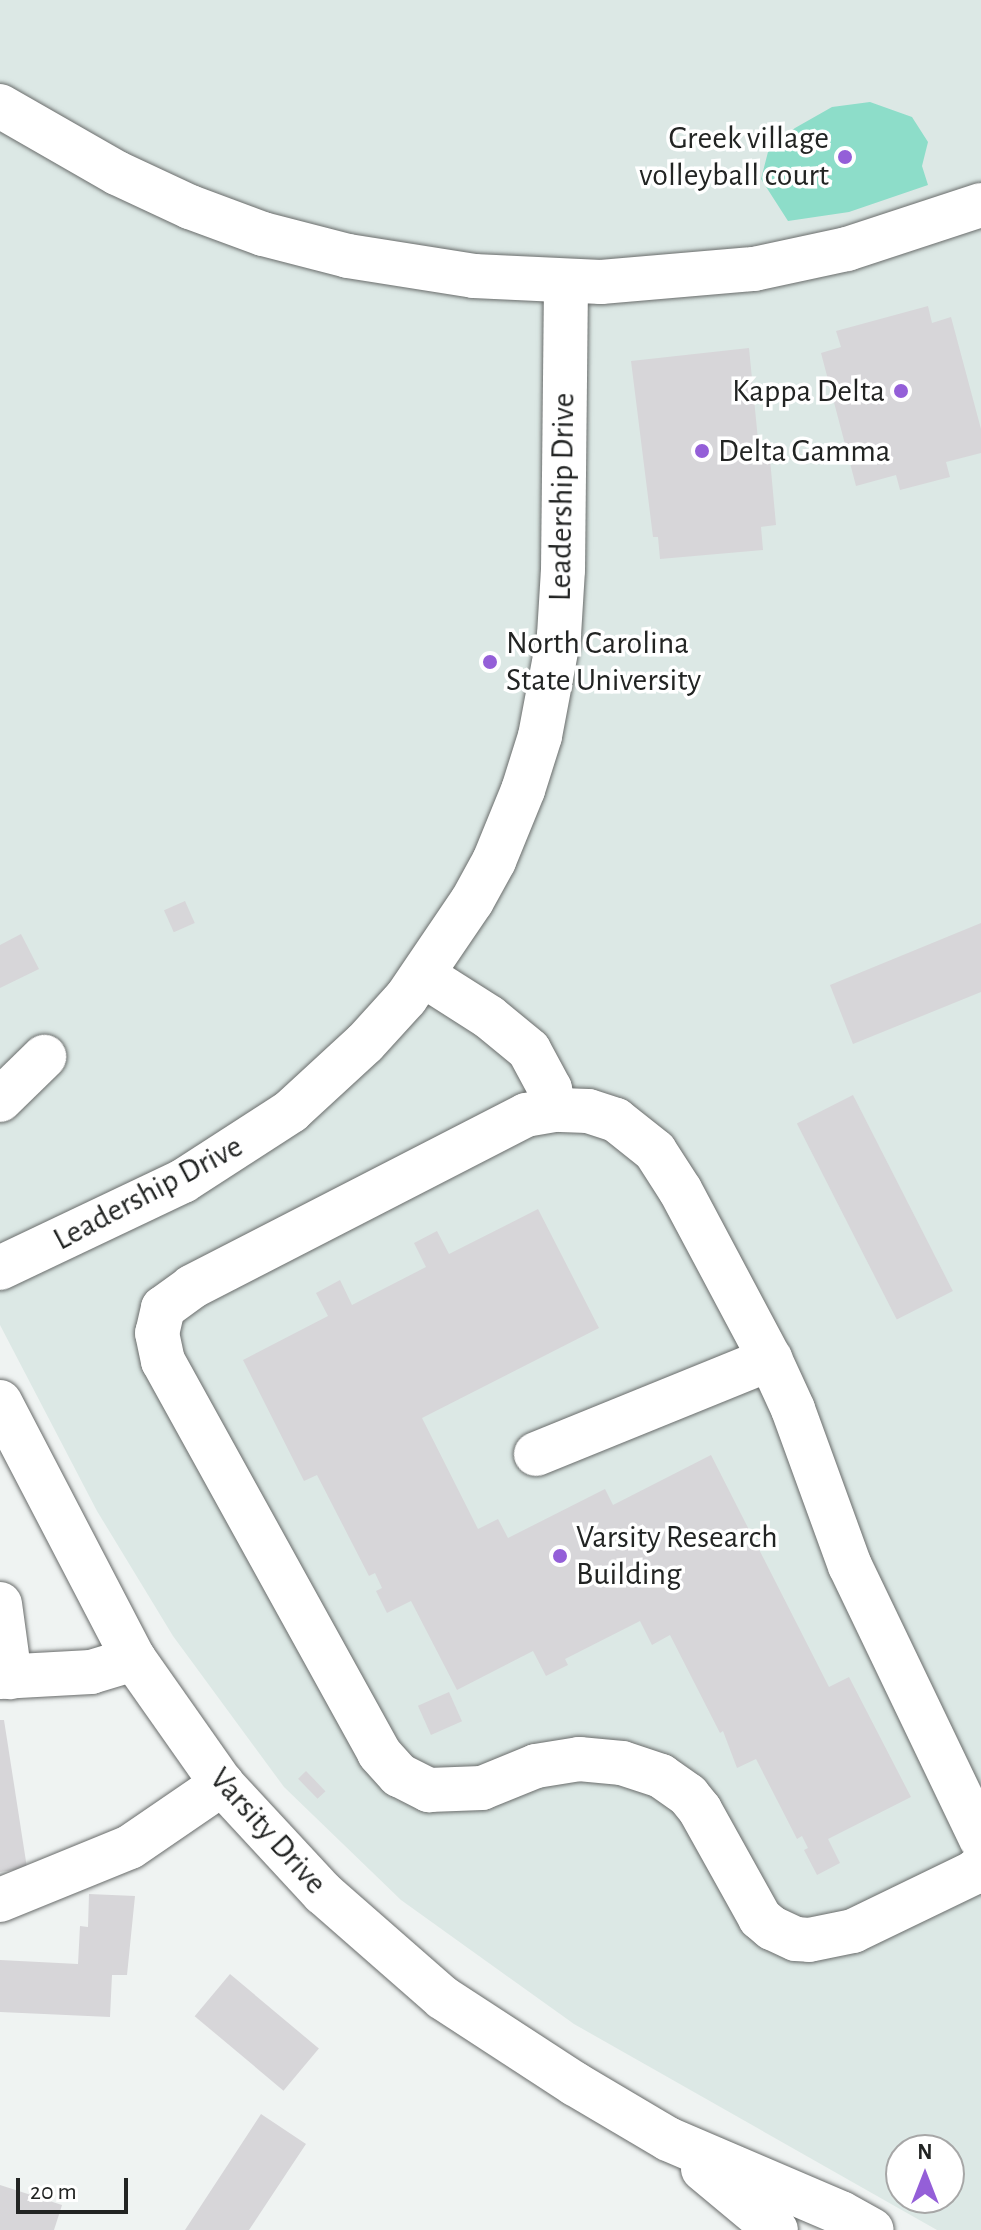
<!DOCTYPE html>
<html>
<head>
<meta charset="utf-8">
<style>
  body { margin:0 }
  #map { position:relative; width:981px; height:2230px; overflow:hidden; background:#eff3f2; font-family:"Alegreya Sans",sans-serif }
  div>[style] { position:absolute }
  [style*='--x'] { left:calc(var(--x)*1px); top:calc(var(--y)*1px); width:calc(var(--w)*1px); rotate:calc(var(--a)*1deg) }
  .built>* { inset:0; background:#dce8e5 }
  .green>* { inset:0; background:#8dddc9 }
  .building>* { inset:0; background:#d7d6d9; transform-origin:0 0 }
  .roads { filter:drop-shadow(0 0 2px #696c6b) drop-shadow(0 0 2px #696c6b) }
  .minor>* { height:44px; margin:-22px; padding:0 22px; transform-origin:22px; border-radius:22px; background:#fff }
  .dots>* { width:22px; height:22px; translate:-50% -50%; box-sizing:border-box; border:4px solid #fff; border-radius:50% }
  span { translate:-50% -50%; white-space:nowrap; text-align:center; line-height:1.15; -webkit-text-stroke:7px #fff; paint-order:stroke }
  .poi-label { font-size:32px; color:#222423 }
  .right { translate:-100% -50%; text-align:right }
  .left { translate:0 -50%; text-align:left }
  .street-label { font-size:32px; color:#222423 }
  .north { position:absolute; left:885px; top:2134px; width:80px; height:80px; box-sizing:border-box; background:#fff; border:2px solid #a7a7a7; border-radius:50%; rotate:0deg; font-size:22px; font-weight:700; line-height:32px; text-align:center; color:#222423 }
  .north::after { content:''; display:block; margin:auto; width:28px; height:36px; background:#945fd8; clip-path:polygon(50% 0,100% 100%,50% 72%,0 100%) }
  .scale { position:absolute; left:16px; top:2178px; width:112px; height:36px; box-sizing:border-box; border:4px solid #222423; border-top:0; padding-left:10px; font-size:24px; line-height:28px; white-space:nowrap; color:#222423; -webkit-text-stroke:6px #fff; paint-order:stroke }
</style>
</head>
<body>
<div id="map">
  <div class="built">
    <div style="clip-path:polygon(evenodd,0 0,981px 0,981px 2230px,937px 2230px,574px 2024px,401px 1900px,284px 1787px,173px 1636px,97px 1511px,0 1325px,0 0,901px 2150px,949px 2150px,949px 2198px,901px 2198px,901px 2150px)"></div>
  </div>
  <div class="green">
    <div style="clip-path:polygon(870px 102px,912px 117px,928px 142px,922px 166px,928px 185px,849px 212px,788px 221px,761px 179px,769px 148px,795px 128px,832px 107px)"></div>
  </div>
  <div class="building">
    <div style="clip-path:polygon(928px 306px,932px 323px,951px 317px,981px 429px,981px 453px,946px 462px,950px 477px,900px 490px,896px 475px,856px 486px,821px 353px,841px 347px,836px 331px)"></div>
    <div style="clip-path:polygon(749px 348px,760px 460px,770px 459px,776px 525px,761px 527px,763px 550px,660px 559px,658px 537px,653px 537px,631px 361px)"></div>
    <div style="left:185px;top:901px;width:24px;height:23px;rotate:66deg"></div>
    <div style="clip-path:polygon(981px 923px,981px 992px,853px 1044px,830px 985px)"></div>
    <div style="clip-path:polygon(21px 934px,39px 969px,0 988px,0 945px)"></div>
    <div style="left:853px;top:1095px;width:220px;height:63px;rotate:63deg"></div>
    <div style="clip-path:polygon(538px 1209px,599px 1328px,422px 1418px,478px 1529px,498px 1519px,508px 1538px,605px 1489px,613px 1505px,711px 1455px,829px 1687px,849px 1677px,911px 1797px,828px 1839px,840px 1863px,817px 1875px,804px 1850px,808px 1848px,802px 1836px,797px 1839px,756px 1759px,737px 1768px,723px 1731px,720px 1733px,670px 1635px,652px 1645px,640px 1621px,565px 1659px,568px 1665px,546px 1676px,533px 1651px,457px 1690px,411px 1601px,387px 1613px,376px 1591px,382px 1588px,375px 1573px,369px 1576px,317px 1475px,304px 1481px,243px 1360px,328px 1316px,316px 1293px,340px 1280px,352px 1305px,426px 1267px,414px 1243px,437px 1231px,449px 1254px)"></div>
    <div style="left:449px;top:1692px;width:32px;height:34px;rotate:66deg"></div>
    <div style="clip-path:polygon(0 1720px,4px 1720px,27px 1868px,0 1872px)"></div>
    <div style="left:306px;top:1771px;width:28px;height:11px;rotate:46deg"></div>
    <div style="clip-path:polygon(89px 1894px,135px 1896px,127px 1975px,112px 1975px,110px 2017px,0 2012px,0 1960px,78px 1964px,80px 1926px,88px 1927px)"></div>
    <div style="left:230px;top:1974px;width:116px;height:55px;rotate:40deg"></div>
    <div style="clip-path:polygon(261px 2114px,306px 2144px,292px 2165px,249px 2230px,185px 2230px)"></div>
    <div style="clip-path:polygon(0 2185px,62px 2205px,54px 2230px,0 2230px)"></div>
  </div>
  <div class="roads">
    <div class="minor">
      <div style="--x:0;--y:106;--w:135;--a:29.8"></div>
      <div style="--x:117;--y:173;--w:81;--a:25"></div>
      <div style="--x:190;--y:207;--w:78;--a:20.3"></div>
      <div style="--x:263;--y:234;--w:88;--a:14.5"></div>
      <div style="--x:348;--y:256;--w:128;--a:9"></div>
      <div style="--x:474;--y:276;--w:127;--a:2.7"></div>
      <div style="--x:601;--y:282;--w:154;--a:-4.9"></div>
      <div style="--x:754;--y:269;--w:95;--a:-12.1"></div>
      <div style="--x:847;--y:249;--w:141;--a:-18.2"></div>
      <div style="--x:423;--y:975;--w:78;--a:32.5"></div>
      <div style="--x:489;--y:1017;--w:52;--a:39.5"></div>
      <div style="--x:529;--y:1050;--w:44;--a:61.7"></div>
      <div style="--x:550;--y:1089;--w:21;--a:79"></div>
      <div style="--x:0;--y:1100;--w:62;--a:-44.3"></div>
      <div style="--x:0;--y:1268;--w:203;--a:-25.4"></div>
      <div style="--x:183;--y:1181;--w:129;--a:-32.9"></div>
      <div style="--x:291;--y:1111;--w:100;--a:-42.6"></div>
      <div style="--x:365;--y:1043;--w:61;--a:-47.7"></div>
      <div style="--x:406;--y:998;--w:117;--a:-55.8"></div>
      <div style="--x:472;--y:901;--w:46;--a:-61.2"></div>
      <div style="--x:494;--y:861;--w:77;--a:-67.8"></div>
      <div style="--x:523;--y:790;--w:57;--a:-72.5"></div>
      <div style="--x:540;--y:736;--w:103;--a:-79.3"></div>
      <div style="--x:559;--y:635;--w:65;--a:-86.5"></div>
      <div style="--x:563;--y:570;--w:287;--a:-89.4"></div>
      <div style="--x:0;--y:1402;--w:290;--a:62.5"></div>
      <div style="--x:134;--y:1659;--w:153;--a:54.9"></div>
      <div style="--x:222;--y:1784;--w:149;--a:47.2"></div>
      <div style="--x:323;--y:1893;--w:159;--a:41.2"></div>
      <div style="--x:443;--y:1998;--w:158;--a:33.1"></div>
      <div style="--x:575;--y:2084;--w:108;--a:30.6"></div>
      <div style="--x:668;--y:2139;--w:188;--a:23.2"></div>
      <div style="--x:841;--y:2213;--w:35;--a:29"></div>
      <div style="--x:536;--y:1454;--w:253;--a:-22.1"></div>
      <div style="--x:0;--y:1604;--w:74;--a:82.2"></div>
      <div style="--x:0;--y:1677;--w:91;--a:-3.1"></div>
      <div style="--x:91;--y:1672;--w:45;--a:-16.8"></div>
      <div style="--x:981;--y:1839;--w:303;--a:-115.6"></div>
      <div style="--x:850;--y:1566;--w:167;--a:-110"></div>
      <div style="--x:793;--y:1409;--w:55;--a:-114.7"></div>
      <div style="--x:770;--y:1359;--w:191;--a:-118"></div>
      <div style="--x:680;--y:1190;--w:46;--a:-122.7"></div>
      <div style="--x:655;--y:1151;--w:50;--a:-141.5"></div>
      <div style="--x:616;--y:1120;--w:29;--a:-162"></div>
      <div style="--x:588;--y:1111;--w:34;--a:-178"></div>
      <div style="--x:554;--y:1110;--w:28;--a:170"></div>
      <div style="--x:526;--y:1115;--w:376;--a:152.8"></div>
      <div style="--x:192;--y:1287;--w:36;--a:144"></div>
      <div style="--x:163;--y:1308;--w:26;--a:103"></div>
      <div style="--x:157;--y:1333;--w:29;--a:78"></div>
      <div style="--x:163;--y:1361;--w:448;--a:61.1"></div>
      <div style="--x:379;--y:1753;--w:30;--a:48"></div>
      <div style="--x:399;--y:1775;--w:34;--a:27"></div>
      <div style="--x:429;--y:1790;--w:53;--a:-2.2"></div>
      <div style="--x:482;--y:1788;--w:58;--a:-22.2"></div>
      <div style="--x:536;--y:1766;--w:44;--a:-9.2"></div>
      <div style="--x:579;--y:1759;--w:43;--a:5.3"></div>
      <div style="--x:622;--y:1763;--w:41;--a:18.4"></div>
      <div style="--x:661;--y:1776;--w:33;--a:35"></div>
      <div style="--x:688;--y:1795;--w:19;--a:51"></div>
      <div style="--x:700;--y:1810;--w:124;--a:60.9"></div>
      <div style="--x:760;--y:1918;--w:16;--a:40"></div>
      <div style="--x:772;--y:1928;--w:26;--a:25"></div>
      <div style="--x:796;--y:1939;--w:13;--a:4"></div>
      <div style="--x:809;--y:1940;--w:45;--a:-11.6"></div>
      <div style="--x:853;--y:1931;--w:133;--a:-25.8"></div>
      <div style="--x:973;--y:1873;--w:11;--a:-41"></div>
      <div style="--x:0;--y:1900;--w:140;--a:-22.2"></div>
      <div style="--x:130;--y:1847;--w:112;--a:-34.4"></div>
      <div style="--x:703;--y:2169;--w:95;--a:39.9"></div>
    </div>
  </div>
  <div class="dots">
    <div style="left:845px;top:157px;background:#945fd8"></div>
    <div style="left:901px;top:391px;background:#945fd8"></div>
    <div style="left:702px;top:451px;background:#945fd8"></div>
    <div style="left:490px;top:662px;background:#945fd8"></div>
    <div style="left:560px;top:1556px;background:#945fd8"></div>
  </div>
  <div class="poi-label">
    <span class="right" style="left:829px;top:157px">Greek village<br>volleyball court</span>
    <span class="right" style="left:885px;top:391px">Kappa Delta</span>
    <span class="left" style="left:718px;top:451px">Delta Gamma</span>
    <span class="left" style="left:506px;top:662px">North Carolina<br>State University</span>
    <span class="left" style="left:576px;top:1556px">Varsity Research<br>Building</span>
  </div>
  <div class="street-label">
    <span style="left:562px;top:497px;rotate:-89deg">Leadership Drive</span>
    <span style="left:148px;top:1193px;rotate:-28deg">Leadership Drive</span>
    <span style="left:268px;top:1831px;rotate:48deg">Varsity Drive</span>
  </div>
  <div class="north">N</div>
  <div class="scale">20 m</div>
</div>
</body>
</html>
